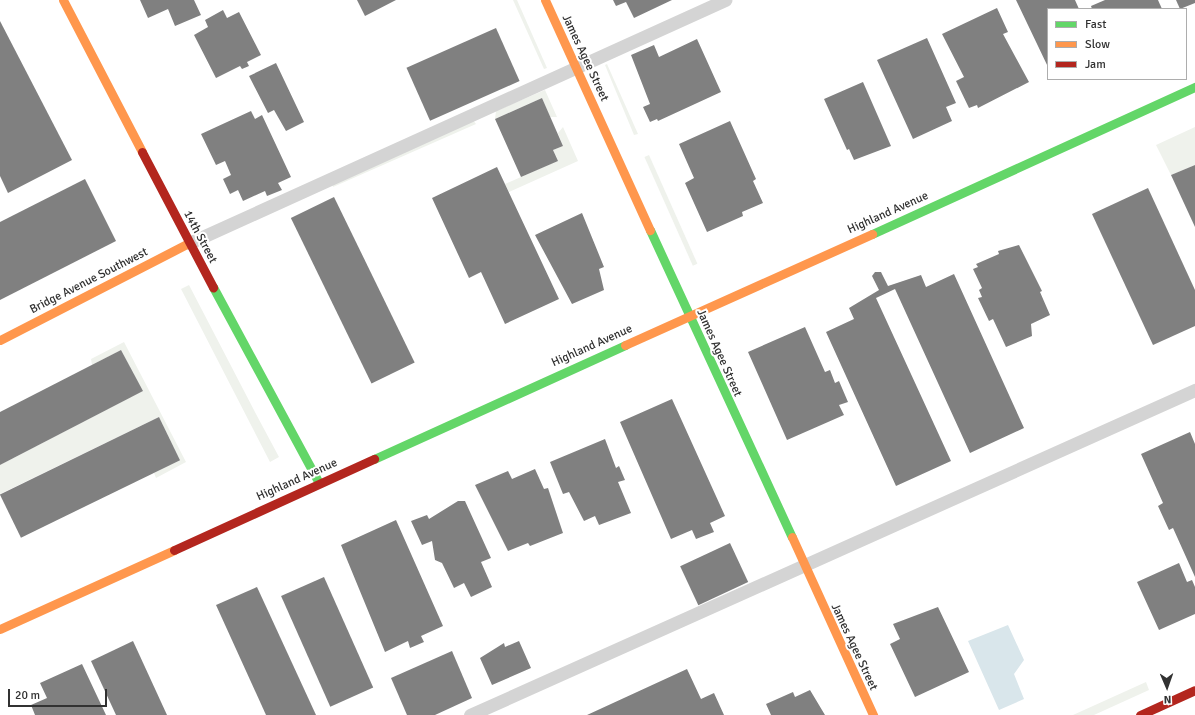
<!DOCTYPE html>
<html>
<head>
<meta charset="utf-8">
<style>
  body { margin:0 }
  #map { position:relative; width:1195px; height:715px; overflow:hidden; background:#fff; font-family:Signika,sans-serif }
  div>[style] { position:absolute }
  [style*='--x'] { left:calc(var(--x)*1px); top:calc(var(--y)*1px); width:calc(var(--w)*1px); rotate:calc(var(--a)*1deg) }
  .green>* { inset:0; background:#eff2ec; transform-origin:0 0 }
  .water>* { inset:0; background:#d9e6eb }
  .building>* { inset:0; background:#808080; transform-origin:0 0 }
  .lane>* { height:13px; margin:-6.5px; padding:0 6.5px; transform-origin:6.5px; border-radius:6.5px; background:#d4d4d4 }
  .fast>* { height:9px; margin:-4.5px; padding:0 4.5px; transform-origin:4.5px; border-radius:4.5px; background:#63d668 }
  .slow>* { height:9px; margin:-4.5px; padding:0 4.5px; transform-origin:4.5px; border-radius:4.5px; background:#ff974d }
  .jam>* { height:9px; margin:-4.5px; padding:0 4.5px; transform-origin:4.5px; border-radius:4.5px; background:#b3261e }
  span { translate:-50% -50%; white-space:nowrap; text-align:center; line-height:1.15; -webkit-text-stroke:4px #fff; paint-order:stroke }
  .street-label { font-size:12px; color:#323232 }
  .legend { position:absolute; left:1047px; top:8px; width:140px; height:72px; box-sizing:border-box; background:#fff; border:1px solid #adadad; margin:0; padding:5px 7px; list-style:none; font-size:12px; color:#323232 }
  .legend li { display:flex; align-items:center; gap:8px; height:20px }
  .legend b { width:20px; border:1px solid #adadad }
  .north { position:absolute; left:1147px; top:667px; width:40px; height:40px; -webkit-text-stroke:3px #fff; paint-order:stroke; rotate:178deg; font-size:11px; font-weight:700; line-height:16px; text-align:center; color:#323232 }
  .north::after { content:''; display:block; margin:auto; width:14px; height:18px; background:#323232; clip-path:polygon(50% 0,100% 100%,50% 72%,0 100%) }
  .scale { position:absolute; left:8px; top:689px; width:99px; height:18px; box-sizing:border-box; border:2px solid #323232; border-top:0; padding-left:5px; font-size:12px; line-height:14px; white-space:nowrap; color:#323232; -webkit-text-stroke:3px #fff; paint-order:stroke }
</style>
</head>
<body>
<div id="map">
  <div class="green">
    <div style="clip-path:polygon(513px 0,517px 0,547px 68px,544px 69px)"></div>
    <div style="clip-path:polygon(607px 64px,638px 134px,634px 135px,605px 65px)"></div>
    <div style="clip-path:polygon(545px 90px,557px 117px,550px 117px,542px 98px,495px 119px,496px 111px)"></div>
    <div style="clip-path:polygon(473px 120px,476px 124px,333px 187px,332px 184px)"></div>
    <div style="clip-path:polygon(563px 127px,578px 161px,509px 192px,505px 184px,557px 161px,553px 150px,563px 146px,558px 133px)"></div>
    <div style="clip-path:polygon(1195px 127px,1195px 165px,1171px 175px,1156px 145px)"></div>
    <div style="left:649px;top:155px;width:119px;height:5px;rotate:66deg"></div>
    <div style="clip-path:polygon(189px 285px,256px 414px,279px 457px,270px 462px,181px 289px)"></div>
    <div style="clip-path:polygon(124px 342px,186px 462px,156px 478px,154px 473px,180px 460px,159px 417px,0 494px,0 465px,142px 391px,121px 350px,92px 365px,91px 359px)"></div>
    <div style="clip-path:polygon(1146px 682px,1149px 690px,1094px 715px,1073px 715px)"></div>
  </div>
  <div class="water">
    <div style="clip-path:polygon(1008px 625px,1024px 660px,1014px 674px,1024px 699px,999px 710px,968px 641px)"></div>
  </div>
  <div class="building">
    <div style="clip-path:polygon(140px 0,194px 0,201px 15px,175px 26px,168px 9px,148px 18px)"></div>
    <div style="clip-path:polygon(357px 0,396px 0,365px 16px)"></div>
    <div style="clip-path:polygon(613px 0,672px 0,634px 18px,626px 2px,616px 6px)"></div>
    <div style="clip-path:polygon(1016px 0,1075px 0,1079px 9px,1048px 9px,1048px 67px)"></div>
    <div style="clip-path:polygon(1105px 0,1158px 0,1162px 9px,1092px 9px,1091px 6px)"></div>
    <div style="clip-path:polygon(1176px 0,1195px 0,1195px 3px,1180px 9px)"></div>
    <div style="clip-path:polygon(997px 8px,1008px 32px,1003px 34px,1029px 82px,978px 108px,977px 105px,969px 108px,956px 81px,964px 77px,942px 34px)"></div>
    <div style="clip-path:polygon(223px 10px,227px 18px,239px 12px,261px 55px,247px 62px,249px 66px,242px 69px,240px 66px,216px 78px,194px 35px,208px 27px,205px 20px)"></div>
    <div style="clip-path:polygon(0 21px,72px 160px,8px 193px,0 176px)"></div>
    <div style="left:496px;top:28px;width:58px;height:98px;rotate:66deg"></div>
    <div style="clip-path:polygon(927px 38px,956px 103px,946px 107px,952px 121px,913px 139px,877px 60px)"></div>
    <div style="clip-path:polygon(697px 39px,721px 92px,658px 121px,657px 119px,650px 122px,643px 107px,650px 104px,631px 55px,654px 45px,659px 57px)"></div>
    <div style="clip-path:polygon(276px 63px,304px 122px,286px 131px,274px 110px,268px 113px,249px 76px)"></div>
    <div style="clip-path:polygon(863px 82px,891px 146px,854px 160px,849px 149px,847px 150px,824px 99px)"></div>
    <div style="clip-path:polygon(542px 98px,563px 146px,553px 150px,558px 161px,521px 177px,495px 119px)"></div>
    <div style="clip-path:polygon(251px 111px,255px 119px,262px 115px,291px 177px,278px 183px,282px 190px,267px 196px,265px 191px,243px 201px,238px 190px,230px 194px,223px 179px,231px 175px,225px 161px,216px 165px,201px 134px)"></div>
    <div style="clip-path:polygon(730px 121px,756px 179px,753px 181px,763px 203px,742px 212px,743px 216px,707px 232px,685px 183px,694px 178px,679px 144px)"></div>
    <div style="clip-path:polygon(1195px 165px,1195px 227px,1171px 175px)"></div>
    <div style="clip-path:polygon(497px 167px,559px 299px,505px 324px,481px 272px,469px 278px,432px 198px)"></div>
    <div style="clip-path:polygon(85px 179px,116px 241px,0 300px,0 222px)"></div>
    <div style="clip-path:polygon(1148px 188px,1195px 290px,1195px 326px,1153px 345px,1092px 214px)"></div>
    <div style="left:334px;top:197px;width:184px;height:48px;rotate:64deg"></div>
    <div style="clip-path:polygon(582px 213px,604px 267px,599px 269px,604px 290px,572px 304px,535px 235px)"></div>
    <div style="clip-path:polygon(1019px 245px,1042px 291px,1040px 292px,1050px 315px,1031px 324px,1032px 336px,1006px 347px,993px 319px,989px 321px,978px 298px,982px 297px,979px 290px,982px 288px,973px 269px,978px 267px,976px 264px,999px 254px,998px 251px)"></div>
    <div style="clip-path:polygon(875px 272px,881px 272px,888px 286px,921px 275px,926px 287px,954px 274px,1024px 428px,970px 453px,895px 289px,876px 298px,951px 461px,896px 486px,826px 332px,854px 319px,849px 308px,879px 290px,872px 276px)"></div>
    <div style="clip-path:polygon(805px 327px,825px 372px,830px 370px,835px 383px,839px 381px,848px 402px,839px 405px,844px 415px,787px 440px,748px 352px)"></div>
    <div style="clip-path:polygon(121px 350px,143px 391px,0 465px,0 412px)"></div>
    <div style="clip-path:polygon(672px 399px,725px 516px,710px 523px,714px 532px,696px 539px,692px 530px,671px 539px,620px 422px)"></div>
    <div style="left:159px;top:417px;width:48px;height:177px;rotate:64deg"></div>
    <div style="clip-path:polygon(1190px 432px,1195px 444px,1195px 577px,1173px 528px,1169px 530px,1158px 506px,1163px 503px,1141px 454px)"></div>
    <div style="clip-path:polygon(605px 439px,616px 468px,619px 466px,625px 480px,618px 482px,631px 513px,599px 525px,595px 516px,584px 521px,569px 492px,563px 494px,550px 462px)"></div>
    <div style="clip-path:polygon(535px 469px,544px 489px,548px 488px,563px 533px,530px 546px,528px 543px,508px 551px,475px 485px,508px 471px,512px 479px)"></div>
    <div style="clip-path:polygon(458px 501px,465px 501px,491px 558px,481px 562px,492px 587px,471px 597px,464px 583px,454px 588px,442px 563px,435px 560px,432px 541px,422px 545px,411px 521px,427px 515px,429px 519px)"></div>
    <div style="clip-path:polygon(396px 520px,443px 626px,421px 636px,424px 642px,410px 648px,408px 641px,385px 652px,341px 545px)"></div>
    <div style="left:730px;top:543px;width:43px;height:55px;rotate:65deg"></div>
    <div style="clip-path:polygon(1179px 563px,1187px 582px,1192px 580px,1195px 587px,1195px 614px,1159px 630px,1137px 582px)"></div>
    <div style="left:324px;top:577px;width:121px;height:47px;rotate:66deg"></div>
    <div style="clip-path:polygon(257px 587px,316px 715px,266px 715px,216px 605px)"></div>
    <div style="clip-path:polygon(938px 607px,969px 672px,915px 697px,890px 644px,900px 639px,893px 624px)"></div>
    <div style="clip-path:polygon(133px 641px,167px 715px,116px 715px,91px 661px)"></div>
    <div style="clip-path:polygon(519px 641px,531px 668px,492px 685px,480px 658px,504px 643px,505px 647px)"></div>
    <div style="clip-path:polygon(452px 651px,472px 698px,435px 715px,407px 715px,391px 678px)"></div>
    <div style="clip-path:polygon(82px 664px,106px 715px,35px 715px,31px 705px,47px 698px,40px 683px)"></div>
    <div style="clip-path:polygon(687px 669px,701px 699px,714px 693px,724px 715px,587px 715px)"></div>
    <div style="clip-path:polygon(810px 690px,825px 715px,771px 715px,766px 704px,793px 692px,795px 697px)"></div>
  </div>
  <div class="lane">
    <div style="--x:189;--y:243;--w:589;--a:-24.39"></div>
    <div style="--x:470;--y:715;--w:795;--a:-24.15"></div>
  </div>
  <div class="fast">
    <div style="--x:650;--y:230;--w:338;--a:65.2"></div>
    <div style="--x:872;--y:234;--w:355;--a:-24.5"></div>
    <div style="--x:213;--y:287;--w:223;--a:61.6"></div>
    <div style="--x:374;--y:459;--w:276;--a:-24.4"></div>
  </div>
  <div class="slow">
    <div style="--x:63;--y:0;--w:171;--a:62.5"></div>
    <div style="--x:545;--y:0;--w:253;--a:65.5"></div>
    <div style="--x:0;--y:340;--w:212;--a:-27.2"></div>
    <div style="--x:625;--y:345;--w:271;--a:-24.2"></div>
    <div style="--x:792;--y:537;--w:196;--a:65.5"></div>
    <div style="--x:0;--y:629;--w:191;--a:-24.4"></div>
  </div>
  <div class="jam">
    <div style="--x:142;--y:152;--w:153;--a:62.3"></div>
    <div style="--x:174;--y:550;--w:220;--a:-24.5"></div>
    <div style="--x:1140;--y:715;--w:60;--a:-24.4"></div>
  </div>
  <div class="street-label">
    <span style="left:585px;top:58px;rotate:65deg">James Agee Street</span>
    <span style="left:888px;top:213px;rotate:-24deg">Highland Avenue</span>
    <span style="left:200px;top:237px;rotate:62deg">14th Street</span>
    <span style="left:89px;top:281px;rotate:-27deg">Bridge Avenue Southwest</span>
    <span style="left:592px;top:346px;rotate:-24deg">Highland Avenue</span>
    <span style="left:719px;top:353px;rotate:66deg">James Agee Street</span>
    <span style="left:297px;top:480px;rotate:-24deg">Highland Avenue</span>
    <span style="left:854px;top:647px;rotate:65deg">James Agee Street</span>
  </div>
  <ul class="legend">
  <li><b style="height:5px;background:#63d668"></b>Fast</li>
  <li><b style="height:5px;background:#ff974d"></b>Slow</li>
  <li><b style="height:5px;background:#b3261e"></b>Jam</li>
  </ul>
  <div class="north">N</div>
  <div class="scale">20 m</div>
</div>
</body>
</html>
